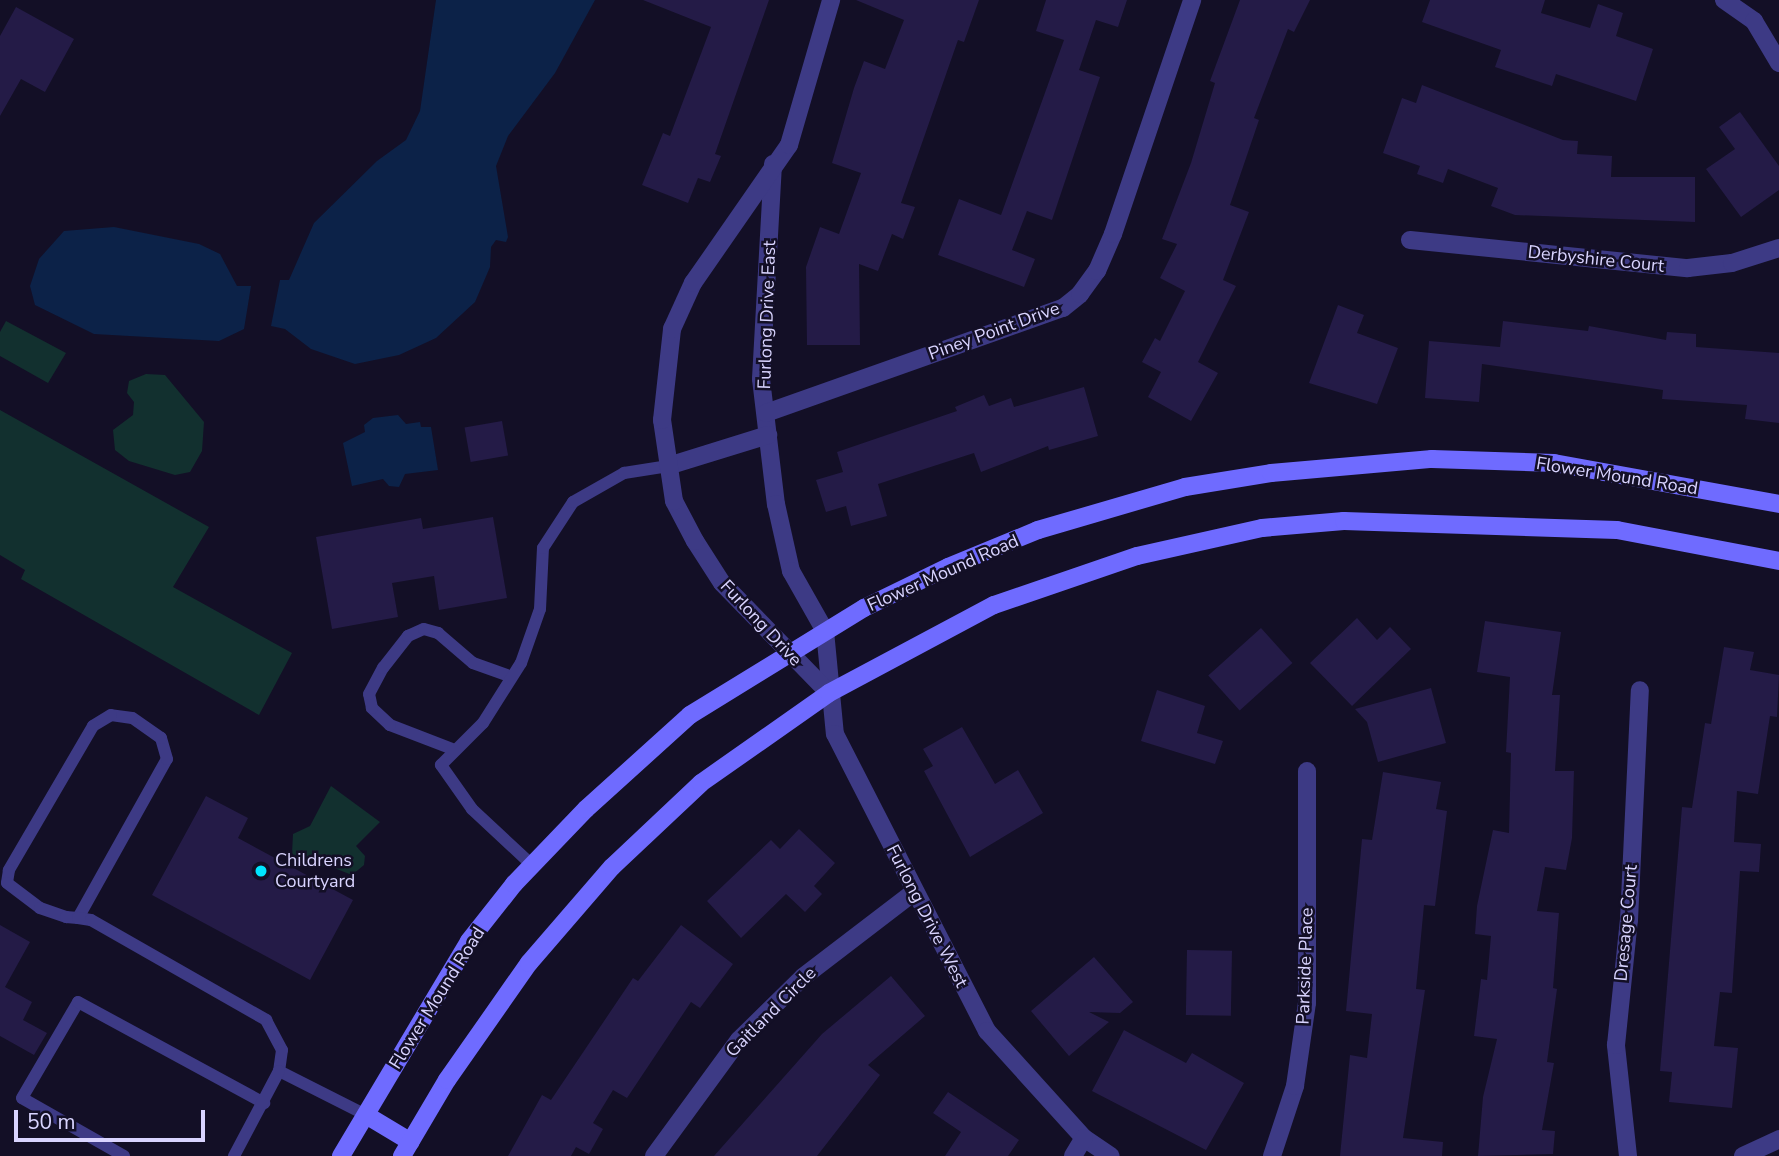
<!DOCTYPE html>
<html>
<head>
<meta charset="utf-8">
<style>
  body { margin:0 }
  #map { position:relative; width:1779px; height:1156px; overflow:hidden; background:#130f26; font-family:"Nunito Sans",sans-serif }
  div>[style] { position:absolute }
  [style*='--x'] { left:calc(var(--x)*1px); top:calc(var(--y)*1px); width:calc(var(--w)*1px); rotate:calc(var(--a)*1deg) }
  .green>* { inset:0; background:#12302f }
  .water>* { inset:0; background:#0c2248 }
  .building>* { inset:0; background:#241b47; transform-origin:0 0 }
  .lane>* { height:12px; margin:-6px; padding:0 6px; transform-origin:6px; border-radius:6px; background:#3d3a85 }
  .street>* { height:18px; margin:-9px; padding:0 9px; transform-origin:9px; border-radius:9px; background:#3d3a85 }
  .secondary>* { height:18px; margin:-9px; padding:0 9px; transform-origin:9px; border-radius:9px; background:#6f6bff }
  .dots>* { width:19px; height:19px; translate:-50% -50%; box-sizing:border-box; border:4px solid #130f26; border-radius:50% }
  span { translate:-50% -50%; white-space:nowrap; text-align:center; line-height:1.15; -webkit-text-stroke:5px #130f26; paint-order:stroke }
  .street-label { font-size:18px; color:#d9d4ff }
  .poi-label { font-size:18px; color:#d9d4ff }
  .left { translate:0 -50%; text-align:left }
  .scale { position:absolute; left:14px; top:1110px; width:191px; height:32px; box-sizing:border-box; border:4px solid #d9d4ff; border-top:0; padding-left:9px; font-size:21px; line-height:24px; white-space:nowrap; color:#d9d4ff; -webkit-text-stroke:5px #130f26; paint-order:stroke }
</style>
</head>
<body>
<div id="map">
  <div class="green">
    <div style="clip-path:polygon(6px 321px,66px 353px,48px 383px,0 356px,0 332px)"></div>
    <div style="clip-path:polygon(146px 374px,165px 375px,204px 422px,202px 451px,190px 472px,175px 475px,129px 461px,115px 450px,113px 430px,133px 415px,134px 402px,127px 393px,129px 381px)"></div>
    <div style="clip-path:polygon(0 410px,209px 527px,173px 587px,292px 653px,259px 715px,21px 579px,25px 570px,0 555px)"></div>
    <div style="clip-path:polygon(331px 786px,380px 822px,356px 846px,365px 856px,364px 865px,352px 875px,329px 866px,303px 868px,292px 853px,293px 834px,310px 826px)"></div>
  </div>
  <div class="water">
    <div style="clip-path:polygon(436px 0,595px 0,555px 73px,508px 136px,496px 166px,508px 237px,506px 242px,496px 240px,491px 247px,490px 267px,475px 302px,436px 338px,399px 355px,355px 364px,311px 349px,285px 329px,271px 326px,280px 280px,289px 280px,314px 223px,377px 161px,406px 140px,420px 111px)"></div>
    <div style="clip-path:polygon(114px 227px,199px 244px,220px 254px,237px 286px,251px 286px,244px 329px,219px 341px,94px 334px,35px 305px,30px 286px,39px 259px,64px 231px)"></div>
    <div style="clip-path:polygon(398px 415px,406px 424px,420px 422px,421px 427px,431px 427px,438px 470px,405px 474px,399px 487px,389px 486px,383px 479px,352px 486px,343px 443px,365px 432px,364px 425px,373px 418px)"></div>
  </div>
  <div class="building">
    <div style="clip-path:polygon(643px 0,769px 0,715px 154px,721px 156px,710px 182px,698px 178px,688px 203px,642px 185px,663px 133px,670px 136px,711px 27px)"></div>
    <div style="clip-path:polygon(856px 0,979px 0,964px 42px,958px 40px,901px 203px,915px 207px,903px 239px,892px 234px,878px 271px,859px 264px,860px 345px,807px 345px,806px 267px,820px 227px,839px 234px,861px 173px,832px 163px,854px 88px,864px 61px,885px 69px,904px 20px)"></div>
    <div style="clip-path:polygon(1046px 0,1127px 0,1118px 27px,1096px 20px,1079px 70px,1100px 77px,1052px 220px,1027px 211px,1012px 250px,1035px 259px,1024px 287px,938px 255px,959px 199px,1001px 215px,1064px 40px,1036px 31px)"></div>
    <div style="clip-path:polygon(1240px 0,1310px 0,1294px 32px,1288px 29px,1254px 118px,1259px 120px,1230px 205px,1249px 212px,1223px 280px,1236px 286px,1198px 362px,1218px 373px,1191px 421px,1148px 397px,1161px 372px,1142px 362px,1155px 338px,1160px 341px,1185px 291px,1160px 278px,1177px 244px,1162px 239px,1191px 163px,1215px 83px,1210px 81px)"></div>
    <div style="clip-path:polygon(1430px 0,1545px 0,1541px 13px,1590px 28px,1598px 4px,1623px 13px,1616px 36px,1653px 49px,1636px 101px,1556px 74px,1552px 86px,1495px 67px,1501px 50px,1422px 22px)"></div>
    <div style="clip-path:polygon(16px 7px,74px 39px,45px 92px,21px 79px,0 116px,0 36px)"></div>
    <div style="clip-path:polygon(1422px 85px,1563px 140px,1578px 141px,1577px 154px,1612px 156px,1611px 177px,1695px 177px,1695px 222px,1515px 215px,1491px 206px,1498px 188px,1448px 169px,1443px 183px,1417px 174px,1420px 166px,1383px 153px,1402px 98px,1416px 103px)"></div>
    <div style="clip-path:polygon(1740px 112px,1779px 166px,1779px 190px,1741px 217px,1706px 169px,1735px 149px,1719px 127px)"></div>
    <div style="clip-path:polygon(1338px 305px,1364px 315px,1357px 333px,1398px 348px,1377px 404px,1309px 383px)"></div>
    <div style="clip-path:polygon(1503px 321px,1588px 331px,1589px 326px,1666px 340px,1667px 332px,1696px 334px,1696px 347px,1779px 353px,1779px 423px,1745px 419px,1747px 405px,1662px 399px,1663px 390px,1482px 364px,1479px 402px,1425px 398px,1429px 341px,1500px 347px)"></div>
    <div style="clip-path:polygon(1084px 387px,1098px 436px,1049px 450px,1048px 446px,981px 472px,974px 453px,878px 484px,887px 516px,851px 526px,846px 506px,826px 512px,816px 480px,843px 472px,837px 452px,957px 411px,955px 407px,984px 395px,989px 406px,1011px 398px,1014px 407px)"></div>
    <div style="left:502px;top:421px;width:35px;height:38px;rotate:80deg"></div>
    <div style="clip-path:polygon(493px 517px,507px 598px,439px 610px,434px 576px,392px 583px,398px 617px,332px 629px,316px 537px,421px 518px,423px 529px)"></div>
    <div style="clip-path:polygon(1357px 618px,1377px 640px,1390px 627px,1411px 649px,1352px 706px,1310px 663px)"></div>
    <div style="clip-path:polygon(1485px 621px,1561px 632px,1552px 695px,1560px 695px,1555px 771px,1574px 771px,1572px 838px,1566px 870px,1545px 867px,1537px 911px,1559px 913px,1553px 988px,1557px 989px,1547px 1062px,1554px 1063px,1542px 1130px,1555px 1131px,1553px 1154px,1478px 1156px,1483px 1097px,1497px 1039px,1474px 1036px,1481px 979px,1487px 980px,1491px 936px,1475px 934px,1477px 906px,1493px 830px,1509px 833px,1511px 753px,1506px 752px,1510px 677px,1477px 672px)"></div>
    <div style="left:1261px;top:628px;width:47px;height:71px;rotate:48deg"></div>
    <div style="clip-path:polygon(1724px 647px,1754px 652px,1750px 670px,1779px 675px,1777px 717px,1770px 716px,1758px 794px,1737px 791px,1734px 842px,1761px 844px,1759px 872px,1740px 871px,1732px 993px,1720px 992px,1714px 1046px,1738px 1048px,1732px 1108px,1669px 1102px,1672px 1072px,1660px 1071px,1682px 807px,1692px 808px,1705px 723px,1711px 724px)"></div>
    <div style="clip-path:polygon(1431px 688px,1446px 743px,1378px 762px,1367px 722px,1355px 709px)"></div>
    <div style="clip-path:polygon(1157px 690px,1205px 706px,1197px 733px,1223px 741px,1215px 764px,1141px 741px)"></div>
    <div style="clip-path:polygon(962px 727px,995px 784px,1018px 770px,1043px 813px,970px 857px,924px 771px,933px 766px,923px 749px)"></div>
    <div style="clip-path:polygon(1383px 772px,1441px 782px,1436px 809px,1447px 811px,1435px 906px,1424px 905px,1416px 989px,1425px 990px,1403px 1138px,1443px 1142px,1442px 1156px,1340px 1156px,1350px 1055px,1367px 1058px,1372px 1014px,1346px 1011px,1362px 839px,1372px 840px)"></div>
    <div style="clip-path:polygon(206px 796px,248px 818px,238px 838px,353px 900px,310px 980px,152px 895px)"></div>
    <div style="clip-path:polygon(799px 829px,835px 863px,814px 886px,822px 894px,805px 912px,786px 894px,741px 938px,707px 901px,771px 840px,780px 849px)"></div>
    <div style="clip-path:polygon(0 925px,30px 942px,5px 987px,32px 1002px,23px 1020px,47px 1033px,34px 1055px,0 1036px)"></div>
    <div style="clip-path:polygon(681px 925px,733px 964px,700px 1008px,691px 1002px,627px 1098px,613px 1090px,593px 1123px,603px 1129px,589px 1154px,576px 1147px,571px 1156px,508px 1156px,542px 1095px,551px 1100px,633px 978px,638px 981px)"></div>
    <div style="left:1187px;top:950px;width:45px;height:65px;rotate:1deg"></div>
    <div style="clip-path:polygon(1094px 957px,1133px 1002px,1120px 1013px,1089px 1012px,1109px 1022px,1069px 1056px,1031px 1011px)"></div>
    <div style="clip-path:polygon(891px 976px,925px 1016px,868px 1065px,880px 1075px,817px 1156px,714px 1156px,822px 1034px)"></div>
    <div style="clip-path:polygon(1124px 1030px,1186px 1063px,1192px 1053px,1244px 1083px,1206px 1150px,1092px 1091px)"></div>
    <div style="clip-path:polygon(948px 1092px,1019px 1140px,1008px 1156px,945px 1156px,961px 1132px,933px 1113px)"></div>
  </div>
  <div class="lane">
    <div style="--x:455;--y:750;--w:70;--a:-159"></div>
    <div style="--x:390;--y:725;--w:25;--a:-137"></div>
    <div style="--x:372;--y:708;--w:14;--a:-102"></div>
    <div style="--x:369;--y:694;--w:30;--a:-62"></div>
    <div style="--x:383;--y:668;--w:41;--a:-52"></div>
    <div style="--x:408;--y:636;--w:17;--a:-24"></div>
    <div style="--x:424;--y:629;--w:15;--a:16"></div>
    <div style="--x:438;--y:633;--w:46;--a:40.6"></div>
    <div style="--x:473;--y:663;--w:41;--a:19.7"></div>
    <div style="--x:532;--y:865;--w:82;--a:-137"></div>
    <div style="--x:472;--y:809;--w:54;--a:-125.2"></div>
    <div style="--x:441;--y:765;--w:59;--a:-45"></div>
    <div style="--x:483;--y:723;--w:71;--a:-57.7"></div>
    <div style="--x:521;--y:663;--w:57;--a:-70.6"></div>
    <div style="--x:540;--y:609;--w:61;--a:-87.2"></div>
    <div style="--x:543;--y:548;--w:55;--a:-56.9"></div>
    <div style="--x:573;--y:502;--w:59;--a:-29.6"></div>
    <div style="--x:624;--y:473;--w:45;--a:-9"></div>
    <div style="--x:78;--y:918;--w:182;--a:-60.8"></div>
    <div style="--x:167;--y:759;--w:22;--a:-106"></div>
    <div style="--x:161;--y:738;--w:35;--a:-145"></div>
    <div style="--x:132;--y:718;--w:21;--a:-172"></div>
    <div style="--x:111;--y:715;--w:21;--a:149"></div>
    <div style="--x:93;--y:726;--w:167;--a:120.3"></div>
    <div style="--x:9;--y:870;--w:13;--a:99"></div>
    <div style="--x:7;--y:883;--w:41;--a:37.1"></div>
    <div style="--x:40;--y:908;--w:28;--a:19"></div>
    <div style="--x:66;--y:917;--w:12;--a:5"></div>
    <div style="--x:78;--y:918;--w:13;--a:9"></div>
    <div style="--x:91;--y:920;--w:202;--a:29.7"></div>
    <div style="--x:266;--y:1020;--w:34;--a:62"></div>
    <div style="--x:282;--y:1050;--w:21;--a:98"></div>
    <div style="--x:279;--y:1071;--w:97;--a:26.8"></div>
    <div style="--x:124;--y:1156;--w:117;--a:-150.4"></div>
    <div style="--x:22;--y:1098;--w:111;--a:-59.7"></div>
    <div style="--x:78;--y:1002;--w:212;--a:28.5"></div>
    <div style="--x:234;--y:1156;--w:96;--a:-62.1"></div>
  </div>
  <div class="street">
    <div style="--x:1724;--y:0;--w:37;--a:35"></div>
    <div style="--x:1754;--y:21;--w:49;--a:59.2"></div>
    <div style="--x:773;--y:164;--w:215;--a:93.2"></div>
    <div style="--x:761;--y:379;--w:126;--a:83.2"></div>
    <div style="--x:776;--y:504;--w:69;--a:77.4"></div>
    <div style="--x:791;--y:571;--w:69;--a:60.5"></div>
    <div style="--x:825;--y:631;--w:103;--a:84.5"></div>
    <div style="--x:835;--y:734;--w:334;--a:62.9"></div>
    <div style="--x:987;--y:1031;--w:144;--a:47.8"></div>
    <div style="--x:1084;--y:1138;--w:32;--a:34"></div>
    <div style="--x:1410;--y:240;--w:279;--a:5.8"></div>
    <div style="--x:1688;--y:268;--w:44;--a:-6.5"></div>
    <div style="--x:1732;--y:263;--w:49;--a:-17.7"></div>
    <div style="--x:766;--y:413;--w:315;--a:-19.5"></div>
    <div style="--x:1063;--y:308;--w:22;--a:-39"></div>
    <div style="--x:1080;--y:294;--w:29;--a:-54"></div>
    <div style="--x:1097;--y:271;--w:40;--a:-66.6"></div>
    <div style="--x:1113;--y:234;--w:247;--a:-71.3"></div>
    <div style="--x:668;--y:466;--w:105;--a:-17.2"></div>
    <div style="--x:829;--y:693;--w:153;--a:-134.2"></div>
    <div style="--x:722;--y:583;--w:50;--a:-122.7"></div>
    <div style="--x:695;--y:541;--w:45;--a:-117.7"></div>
    <div style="--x:674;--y:501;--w:82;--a:-98.4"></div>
    <div style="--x:662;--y:420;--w:92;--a:-83.7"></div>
    <div style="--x:672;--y:329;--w:51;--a:-65.5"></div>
    <div style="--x:693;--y:283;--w:168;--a:-55.2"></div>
    <div style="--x:789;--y:145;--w:151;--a:-73.8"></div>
    <div style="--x:654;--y:1156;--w:144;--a:-53.8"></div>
    <div style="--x:739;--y:1040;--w:90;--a:-44.5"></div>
    <div style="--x:803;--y:977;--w:140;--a:-37.4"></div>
    <div style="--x:1073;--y:1156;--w:21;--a:-59"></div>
    <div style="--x:1272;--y:1156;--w:74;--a:-71.8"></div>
    <div style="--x:1295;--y:1086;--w:84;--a:-81.8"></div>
    <div style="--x:1307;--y:1003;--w:232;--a:-90"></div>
    <div style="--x:1628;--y:1156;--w:112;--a:-96.2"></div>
    <div style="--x:1616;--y:1045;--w:126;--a:-84.1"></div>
    <div style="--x:1629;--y:920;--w:230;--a:-87.3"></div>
    <div style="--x:1743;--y:1156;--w:40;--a:-25"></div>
  </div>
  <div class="secondary">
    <div style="--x:366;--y:1115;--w:52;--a:31"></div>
    <div style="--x:341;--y:1156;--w:250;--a:-59.2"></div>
    <div style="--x:469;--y:941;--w:73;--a:-51.7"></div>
    <div style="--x:514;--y:884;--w:104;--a:-46.2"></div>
    <div style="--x:586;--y:809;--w:140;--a:-42.1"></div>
    <div style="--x:690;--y:715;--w:204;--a:-31.6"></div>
    <div style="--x:864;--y:608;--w:93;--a:-26"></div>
    <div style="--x:948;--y:567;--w:97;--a:-22.3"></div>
    <div style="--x:1038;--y:530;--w:153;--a:-16.3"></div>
    <div style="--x:1185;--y:487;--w:87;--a:-9.2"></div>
    <div style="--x:1271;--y:473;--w:162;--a:-5"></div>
    <div style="--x:1432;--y:459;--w:122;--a:1.9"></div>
    <div style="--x:1554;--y:463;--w:229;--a:10.3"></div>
    <div style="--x:402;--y:1156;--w:88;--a:-59.4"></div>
    <div style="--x:447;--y:1080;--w:143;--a:-55"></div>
    <div style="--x:529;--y:963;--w:127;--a:-49.2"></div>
    <div style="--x:612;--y:867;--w:122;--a:-43.3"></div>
    <div style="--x:701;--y:783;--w:156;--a:-35.1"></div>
    <div style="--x:829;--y:693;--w:187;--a:-28.1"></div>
    <div style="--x:994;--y:605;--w:151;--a:-18.9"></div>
    <div style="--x:1137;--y:556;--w:128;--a:-12.6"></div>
    <div style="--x:1262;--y:528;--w:82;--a:-4.9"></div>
    <div style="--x:1344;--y:521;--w:273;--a:1.9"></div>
    <div style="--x:1617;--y:530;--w:165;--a:10.8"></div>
  </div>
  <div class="dots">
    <div style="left:261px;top:871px;background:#00e5ff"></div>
  </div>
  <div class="street-label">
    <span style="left:1596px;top:259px;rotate:6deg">Derbyshire Court</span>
    <span style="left:767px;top:315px;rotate:-88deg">Furlong Drive East</span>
    <span style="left:994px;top:331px;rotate:-20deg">Piney Point Drive</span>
    <span style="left:1617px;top:476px;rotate:9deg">Flower Mound Road</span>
    <span style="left:943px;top:573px;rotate:-24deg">Flower Mound Road</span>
    <span style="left:761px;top:623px;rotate:47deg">Furlong Drive</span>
    <span style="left:927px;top:916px;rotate:63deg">Furlong Drive West</span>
    <span style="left:1626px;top:923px;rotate:-85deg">Dresage Court</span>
    <span style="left:1305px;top:966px;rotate:-88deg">Parkside Place</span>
    <span style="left:437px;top:998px;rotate:-58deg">Flower Mound Road</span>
    <span style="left:771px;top:1012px;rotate:-45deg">Gaitland Circle</span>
  </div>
  <div class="poi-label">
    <span class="left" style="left:275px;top:871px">Childrens<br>Courtyard</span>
  </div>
  <div class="scale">50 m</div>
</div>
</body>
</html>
